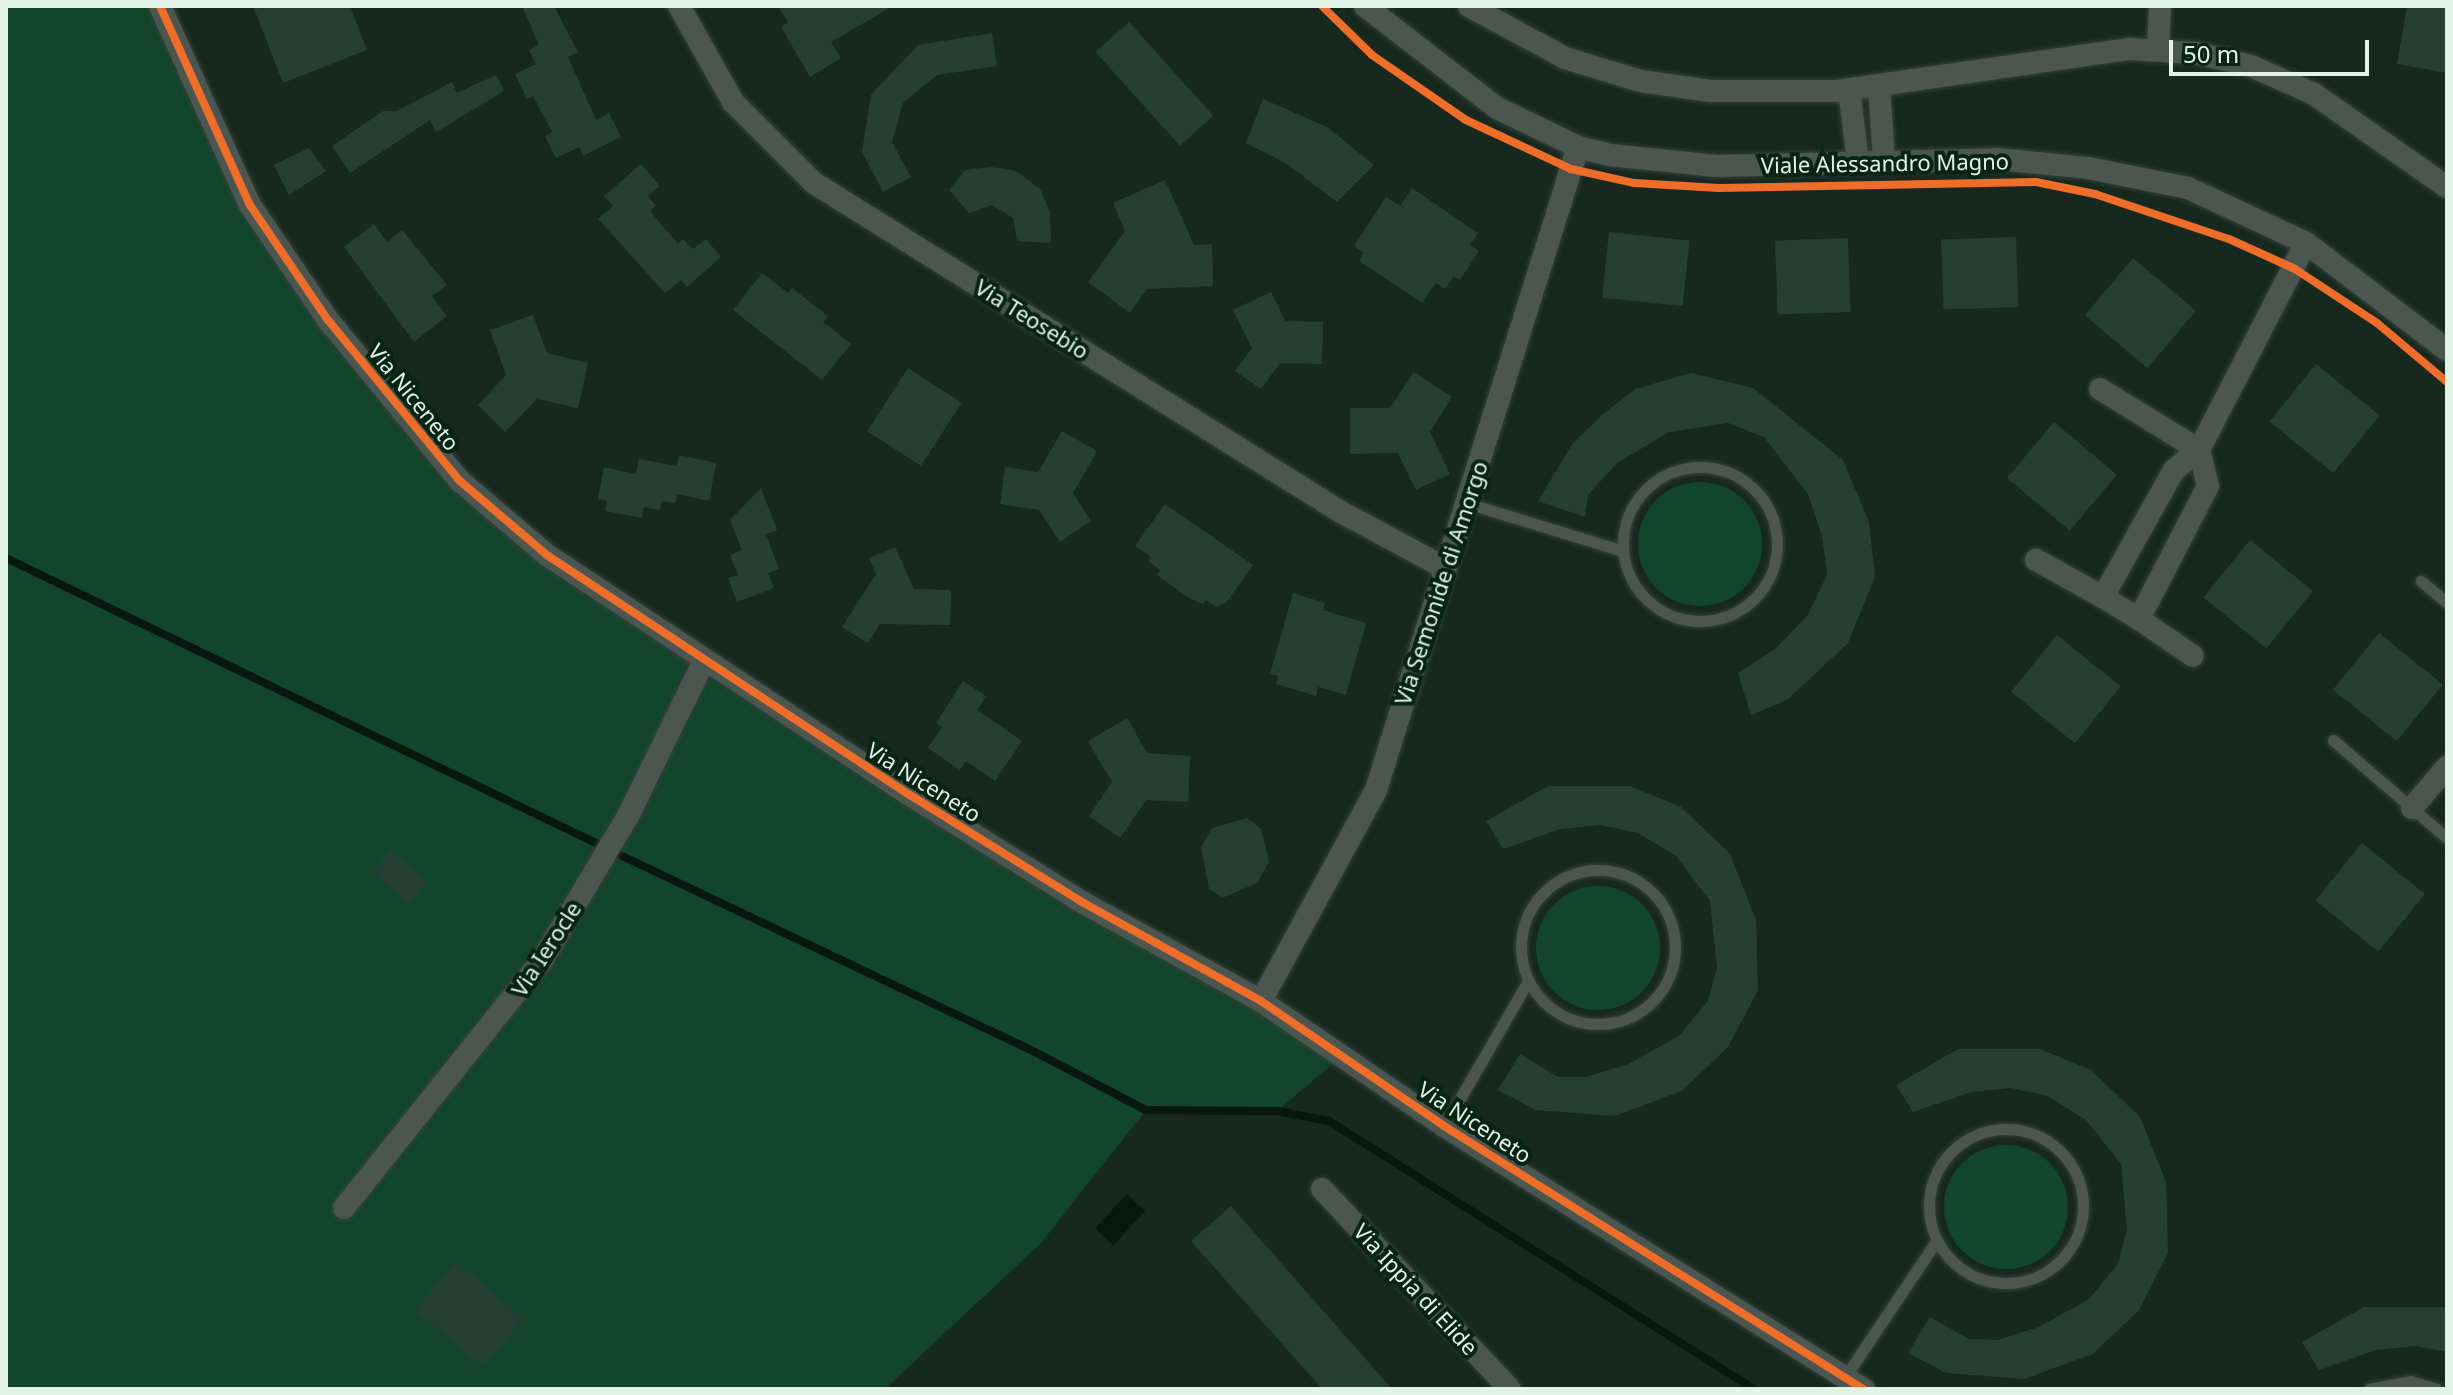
<!DOCTYPE html>
<html>
<head>
<meta charset="utf-8">
<style>
  body { margin:0 }
  #map { position:relative; width:2453px; height:1395px; overflow:hidden; background:#17281f; font-family:"Noto Sans",sans-serif }
  div>[style] { position:absolute }
  [style*='--x'] { left:calc(var(--x)*1px); top:calc(var(--y)*1px); width:calc(var(--w)*1px); rotate:calc(var(--a)*1deg) }
  .green>* { inset:0; background:#11452c }
  .round { border-radius:50% }
  .water>* { inset:0; background:#08170f; transform-origin:0 0 }
  .stream>* { height:8px; margin:-4px; padding:0 4px; transform-origin:4px; border-radius:4px; background:#08170f }
  .building>* { inset:0; background:#263f34; transform-origin:0 0 }
  .roads { filter:drop-shadow(0 0 2px #344139) drop-shadow(0 0 2px #344139) }
  .lane>* { height:11px; margin:-5.5px; padding:0 5.5px; transform-origin:5.5px; border-radius:5.5px; background:#4b5650 }
  .lane>.ring { margin:-5.5px; padding:0; box-sizing:content-box; background:none; border:11px solid #4b5650; border-radius:50% }
  .street>* { height:22px; margin:-11px; padding:0 11px; transform-origin:11px; border-radius:11px; background:#4b5650 }
  .cycleway>* { height:8px; margin:-4px; padding:0 4px; transform-origin:4px; border-radius:4px; background:#ee6e29 }
  span { translate:-50% -50%; white-space:nowrap; text-align:center; line-height:1.15; -webkit-text-stroke:8px #072415; paint-order:stroke }
  .street-label { font-size:22px; color:#e1f2e7 }
  .frame { position:absolute; inset:0; border:8px solid #e1f2e7; pointer-events:none }
  .scale { position:absolute; left:2169px; top:40px; width:200px; height:36px; box-sizing:border-box; border:4px solid #e1f2e7; border-top:0; padding-left:10px; font-size:24px; line-height:28px; white-space:nowrap; color:#e1f2e7; -webkit-text-stroke:6px #072415; paint-order:stroke }
</style>
</head>
<body>
<div id="map">
  <div class="green">
    <div style="clip-path:polygon(6px 6px,160px 6px,250px 205px,390px 397px,547px 555px,1342px 1056px,1277px 1111px,1146px 1110px,1041px 1243px,885px 1389px,6px 1389px)"></div>
    <div class="round" style="left:1638px;top:482px;width:124px;height:124px"></div>
    <div class="round" style="left:1536px;top:886px;width:124px;height:124px"></div>
    <div class="round" style="left:1944px;top:1145px;width:124px;height:124px"></div>
  </div>
  <div class="water">
    <div style="left:1127px;top:1194px;width:25px;height:47px;rotate:43deg"></div>
  </div>
  <div class="stream">
    <div style="--x:6;--y:558;--w:660;--a:25.79"></div>
    <div style="--x:618;--y:854;--w:459;--a:25.4"></div>
    <div style="--x:1033;--y:1051;--w:127;--a:27.6"></div>
    <div style="--x:1146;--y:1110;--w:131;--a:0.4"></div>
    <div style="--x:1277;--y:1111;--w:53;--a:10.9"></div>
    <div style="--x:1329;--y:1121;--w:502;--a:32.24"></div>
  </div>
  <div class="building">
    <div style="clip-path:polygon(253px 6px,350px 6px,367px 50px,283px 83px)"></div>
    <div style="clip-path:polygon(522px 6px,554px 6px,578px 52px,568px 57px,596px 120px,609px 113px,621px 137px,583px 156px,579px 147px,556px 158px,545px 136px,552px 132px,533px 96px,527px 99px,515px 74px,536px 64px,529px 50px,539px 45px)"></div>
    <div style="clip-path:polygon(778px 6px,893px 6px,831px 42px,841px 58px,810px 77px,781px 27px,788px 22px)"></div>
    <div style="clip-path:polygon(2407px 6px,2447px 6px,2447px 73px,2397px 64px)"></div>
    <div style="left:1129px;top:22px;width:126px;height:45px;rotate:48deg"></div>
    <div style="clip-path:polygon(992px 33px,997px 66px,937px 75px,903px 103px,892px 142px,911px 177px,883px 192px,862px 152px,871px 95px,918px 45px)"></div>
    <div style="clip-path:polygon(496px 75px,504px 91px,436px 132px,430px 120px,350px 173px,332px 146px,383px 111px,397px 111px,452px 82px,457px 93px)"></div>
    <div style="clip-path:polygon(1263px 99px,1327px 127px,1374px 165px,1337px 202px,1287px 164px,1246px 143px)"></div>
    <div style="clip-path:polygon(309px 148px,326px 171px,289px 195px,274px 165px)"></div>
    <div style="clip-path:polygon(641px 164px,660px 186px,648px 196px,656px 206px,650px 211px,678px 244px,683px 239px,693px 249px,706px 239px,721px 257px,687px 287px,681px 280px,665px 293px,598px 219px,613px 206px,604px 196px)"></div>
    <div style="clip-path:polygon(991px 167px,1016px 171px,1040px 189px,1050px 212px,1051px 243px,1017px 241px,1013px 218px,992px 205px,969px 213px,949px 190px,965px 170px)"></div>
    <div style="clip-path:polygon(1165px 180px,1194px 245px,1212px 244px,1213px 286px,1147px 289px,1130px 313px,1088px 282px,1125px 231px,1113px 203px)"></div>
    <div style="clip-path:polygon(1412px 188px,1478px 233px,1470px 245px,1479px 251px,1460px 280px,1454px 276px,1445px 289px,1436px 283px,1422px 303px,1359px 261px,1364px 253px,1354px 246px,1386px 197px,1400px 206px)"></div>
    <div style="clip-path:polygon(374px 224px,387px 242px,402px 230px,447px 285px,432px 296px,447px 316px,414px 342px,344px 247px)"></div>
    <div style="left:1609px;top:232px;width:81px;height:66px;rotate:6deg"></div>
    <div style="left:2016px;top:237px;width:70px;height:75px;rotate:88deg"></div>
    <div style="left:1848px;top:238px;width:74px;height:73px;rotate:88deg"></div>
    <div style="left:2133px;top:258px;width:82px;height:75px;rotate:40deg"></div>
    <div style="clip-path:polygon(762px 273px,788px 293px,792px 288px,828px 316px,823px 322px,851px 344px,822px 380px,733px 310px)"></div>
    <div style="clip-path:polygon(1271px 292px,1285px 321px,1323px 322px,1322px 364px,1280px 363px,1261px 389px,1235px 371px,1252px 348px,1233px 310px)"></div>
    <div style="clip-path:polygon(533px 315px,547px 353px,588px 363px,578px 408px,537px 399px,505px 432px,478px 405px,506px 375px,490px 330px)"></div>
    <div style="left:2316px;top:364px;width:82px;height:74px;rotate:39deg"></div>
    <div style="left:908px;top:368px;width:64px;height:75px;rotate:33deg"></div>
    <div style="clip-path:polygon(1414px 372px,1452px 397px,1430px 432px,1450px 474px,1416px 490px,1398px 453px,1350px 454px,1350px 408px,1390px 408px)"></div>
    <div style="clip-path:polygon(1691px 373px,1753px 388px,1843px 460px,1869px 522px,1875px 577px,1848px 643px,1787px 700px,1751px 715px,1738px 673px,1774px 650px,1808px 615px,1827px 575px,1822px 536px,1808px 494px,1764px 437px,1728px 423px,1669px 432px,1617px 463px,1588px 495px,1585px 517px,1538px 501px,1573px 443px,1602px 415px,1635px 389px)"></div>
    <div style="left:2054px;top:422px;width:82px;height:73px;rotate:40deg"></div>
    <div style="clip-path:polygon(1062px 431px,1097px 451px,1073px 493px,1091px 521px,1060px 542px,1039px 510px,1000px 504px,1005px 467px,1038px 472px)"></div>
    <div style="clip-path:polygon(679px 455px,716px 463px,709px 501px,677px 494px,675px 503px,662px 501px,660px 510px,644px 507px,642px 518px,605px 511px,607px 501px,598px 499px,604px 467px,636px 474px,639px 459px,677px 466px)"></div>
    <div style="clip-path:polygon(761px 488px,777px 530px,766px 534px,779px 569px,768px 573px,774px 588px,737px 602px,728px 578px,738px 575px,730px 555px,742px 550px,730px 520px)"></div>
    <div style="clip-path:polygon(1165px 504px,1253px 565px,1226px 603px,1217px 607px,1206px 600px,1203px 604px,1189px 598px,1157px 575px,1160px 570px,1148px 561px,1151px 557px,1135px 546px)"></div>
    <div style="left:2250px;top:540px;width:81px;height:74px;rotate:39deg"></div>
    <div style="clip-path:polygon(895px 547px,914px 589px,951px 590px,950px 625px,880px 624px,868px 643px,842px 627px,876px 574px,869px 558px)"></div>
    <div style="clip-path:polygon(1293px 593px,1325px 603px,1323px 610px,1366px 623px,1346px 695px,1318px 687px,1316px 696px,1276px 684px,1278px 676px,1270px 674px)"></div>
    <div style="left:2379px;top:633px;width:82px;height:73px;rotate:39deg"></div>
    <div style="left:2057px;top:635px;width:82px;height:73px;rotate:39deg"></div>
    <div style="clip-path:polygon(963px 681px,986px 696px,977px 710px,1022px 741px,995px 781px,966px 761px,960px 770px,928px 748px,942px 727px,936px 723px)"></div>
    <div style="clip-path:polygon(1127px 718px,1147px 753px,1190px 756px,1188px 802px,1146px 800px,1120px 838px,1089px 816px,1112px 782px,1088px 741px)"></div>
    <div style="clip-path:polygon(1548px 786px,1630px 786px,1681px 807px,1730px 854px,1756px 920px,1758px 990px,1728px 1047px,1682px 1091px,1614px 1116px,1536px 1110px,1498px 1090px,1520px 1054px,1558px 1077px,1586px 1077px,1628px 1064px,1679px 1036px,1708px 1001px,1717px 968px,1710px 901px,1676px 856px,1638px 833px,1600px 825px,1560px 829px,1503px 849px,1486px 821px)"></div>
    <div style="clip-path:polygon(1247px 818px,1261px 829px,1269px 862px,1257px 883px,1222px 898px,1209px 889px,1201px 847px,1212px 828px)"></div>
    <div style="left:2362px;top:843px;width:81px;height:74px;rotate:39deg"></div>
    <div style="left:391px;top:850px;width:48px;height:29px;rotate:41deg"></div>
    <div style="clip-path:polygon(1958px 1049px,2040px 1049px,2091px 1070px,2140px 1117px,2166px 1182px,2168px 1253px,2139px 1310px,2093px 1354px,2024px 1379px,1946px 1373px,1908px 1353px,1930px 1317px,1969px 1339px,1997px 1340px,2039px 1327px,2089px 1299px,2118px 1264px,2127px 1230px,2121px 1164px,2086px 1120px,2048px 1096px,2011px 1088px,1971px 1092px,1913px 1112px,1896px 1085px)"></div>
    <div style="clip-path:polygon(1231px 1206px,1392px 1389px,1322px 1389px,1191px 1241px)"></div>
    <div style="left:456px;top:1261px;width:89px;height:64px;rotate:40deg"></div>
    <div style="clip-path:polygon(2364px 1307px,2447px 1307px,2447px 1352px,2416px 1346px,2376px 1350px,2319px 1370px,2302px 1342px)"></div>
  </div>
  <div class="roads">
    <div class="lane">
      <div class="ring" style="left:1623px;top:467px;width:143px;height:143px"></div>
      <div style="--x:1467;--y:503;--w:163;--a:17.1"></div>
      <div style="--x:2421;--y:581;--w:34;--a:40"></div>
      <div style="--x:2333;--y:740;--w:150;--a:40.7"></div>
      <div class="ring" style="left:1521px;top:870px;width:143px;height:143px"></div>
      <div style="--x:1444;--y:1126;--w:168;--a:-59.9"></div>
      <div class="ring" style="left:1929px;top:1129px;width:143px;height:143px"></div>
      <div style="--x:1845;--y:1377;--w:165;--a:-56.1"></div>
      <div style="--x:2369;--y:1389;--w:43;--a:-10.8"></div>
      <div style="--x:2411;--y:1381;--w:27;--a:17"></div>
    </div>
    <div class="street">
      <div style="--x:160;--y:6;--w:218;--a:65.7"></div>
      <div style="--x:250;--y:205;--w:139;--a:55.9"></div>
      <div style="--x:328;--y:320;--w:208;--a:50.7"></div>
      <div style="--x:460;--y:481;--w:114;--a:40.4"></div>
      <div style="--x:547;--y:555;--w:435;--a:33.5"></div>
      <div style="--x:910;--y:795;--w:200;--a:31.9"></div>
      <div style="--x:1080;--y:901;--w:207;--a:28.9"></div>
      <div style="--x:1261;--y:1001;--w:222;--a:34.3"></div>
      <div style="--x:1444;--y:1126;--w:496;--a:32.1"></div>
      <div style="--x:679;--y:6;--w:110;--a:60.6"></div>
      <div style="--x:733;--y:102;--w:115;--a:45"></div>
      <div style="--x:814;--y:183;--w:621;--a:31.98"></div>
      <div style="--x:1341;--y:512;--w:118;--a:28.3"></div>
      <div style="--x:1365;--y:6;--w:167;--a:37.7"></div>
      <div style="--x:1497;--y:108;--w:90;--a:25.7"></div>
      <div style="--x:1578;--y:147;--w:33;--a:14"></div>
      <div style="--x:1610;--y:155;--w:107;--a:5.9"></div>
      <div style="--x:1716;--y:166;--w:281;--a:-1.4"></div>
      <div style="--x:1997;--y:159;--w:91;--a:5.6"></div>
      <div style="--x:2088;--y:168;--w:102;--a:11.3"></div>
      <div style="--x:2188;--y:188;--w:130;--a:25"></div>
      <div style="--x:2306;--y:243;--w:177;--a:37.2"></div>
      <div style="--x:1469;--y:6;--w:109;--a:28.4"></div>
      <div style="--x:1565;--y:58;--w:78;--a:17"></div>
      <div style="--x:1640;--y:81;--w:71;--a:8.1"></div>
      <div style="--x:1710;--y:91;--w:127;--a:0"></div>
      <div style="--x:1837;--y:91;--w:294;--a:-8.2"></div>
      <div style="--x:2128;--y:49;--w:68;--a:3.4"></div>
      <div style="--x:2196;--y:53;--w:57;--a:13.3"></div>
      <div style="--x:2251;--y:66;--w:69;--a:24"></div>
      <div style="--x:2314;--y:94;--w:162;--a:35"></div>
      <div style="--x:2158;--y:48;--w:42;--a:-87.3"></div>
      <div style="--x:1879;--y:85;--w:75;--a:86.2"></div>
      <div style="--x:1849;--y:90;--w:72;--a:82.8"></div>
      <div style="--x:2100;--y:389;--w:116;--a:31.6"></div>
      <div style="--x:2199;--y:450;--w:37;--a:76"></div>
      <div style="--x:2208;--y:486;--w:150;--a:117.4"></div>
      <div style="--x:2139;--y:619;--w:42;--a:-148.6"></div>
      <div style="--x:2103;--y:597;--w:145;--a:-60.8"></div>
      <div style="--x:2174;--y:470;--w:32;--a:-39"></div>
      <div style="--x:2199;--y:450;--w:233;--a:-62.7"></div>
      <div style="--x:2036;--y:560;--w:77;--a:28.9"></div>
      <div style="--x:2139;--y:619;--w:65;--a:34.4"></div>
      <div style="--x:2412;--y:808;--w:54;--a:-49.5"></div>
      <div style="--x:1261;--y:1001;--w:240;--a:-61.4"></div>
      <div style="--x:1376;--y:790;--w:674;--a:-72.56"></div>
      <div style="--x:1322;--y:1189;--w:274;--a:46.8"></div>
      <div style="--x:344;--y:1208;--w:319;--a:-51.4"></div>
      <div style="--x:543;--y:959;--w:169;--a:-59.3"></div>
      <div style="--x:629;--y:814;--w:170;--a:-63.9"></div>
    </div>
  </div>
  <div class="cycleway">
    <div style="--x:160;--y:6;--w:218;--a:65.7"></div>
    <div style="--x:250;--y:205;--w:139;--a:55.9"></div>
    <div style="--x:328;--y:320;--w:208;--a:50.7"></div>
    <div style="--x:460;--y:481;--w:114;--a:40.4"></div>
    <div style="--x:547;--y:555;--w:435;--a:33.5"></div>
    <div style="--x:910;--y:795;--w:200;--a:31.9"></div>
    <div style="--x:1080;--y:901;--w:207;--a:28.9"></div>
    <div style="--x:1261;--y:1001;--w:222;--a:34.3"></div>
    <div style="--x:1444;--y:1126;--w:496;--a:32.1"></div>
    <div style="--x:1322;--y:6;--w:70;--a:44.4"></div>
    <div style="--x:1372;--y:55;--w:114;--a:34.7"></div>
    <div style="--x:1466;--y:120;--w:116;--a:25"></div>
    <div style="--x:1571;--y:169;--w:65;--a:12.5"></div>
    <div style="--x:1634;--y:183;--w:85;--a:3.4"></div>
    <div style="--x:1719;--y:188;--w:317;--a:-1.1"></div>
    <div style="--x:2036;--y:182;--w:60;--a:11.5"></div>
    <div style="--x:2095;--y:194;--w:141;--a:18.6"></div>
    <div style="--x:2229;--y:239;--w:72;--a:24.4"></div>
    <div style="--x:2295;--y:269;--w:98;--a:33.4"></div>
    <div style="--x:2377;--y:323;--w:92;--a:40.1"></div>
  </div>
  <div class="street-label">
    <span style="left:1885px;top:163px;rotate:-1deg">Viale Alessandro Magno</span>
    <span style="left:1032px;top:319px;rotate:32deg">Via Teosebio</span>
    <span style="left:414px;top:397px;rotate:51deg">Via Niceneto</span>
    <span style="left:1441px;top:583px;rotate:-72deg">Via Semonide di Amorgo</span>
    <span style="left:924px;top:782px;rotate:32deg">Via Niceneto</span>
    <span style="left:546px;top:949px;rotate:-57deg">Via Ierocle</span>
    <span style="left:1475px;top:1122px;rotate:33deg">Via Niceneto</span>
    <span style="left:1416px;top:1289px;rotate:47deg">Via Ippia di Elide</span>
  </div>
  <div class="frame"></div>
  <div class="scale">50 m</div>
</div>
</body>
</html>
